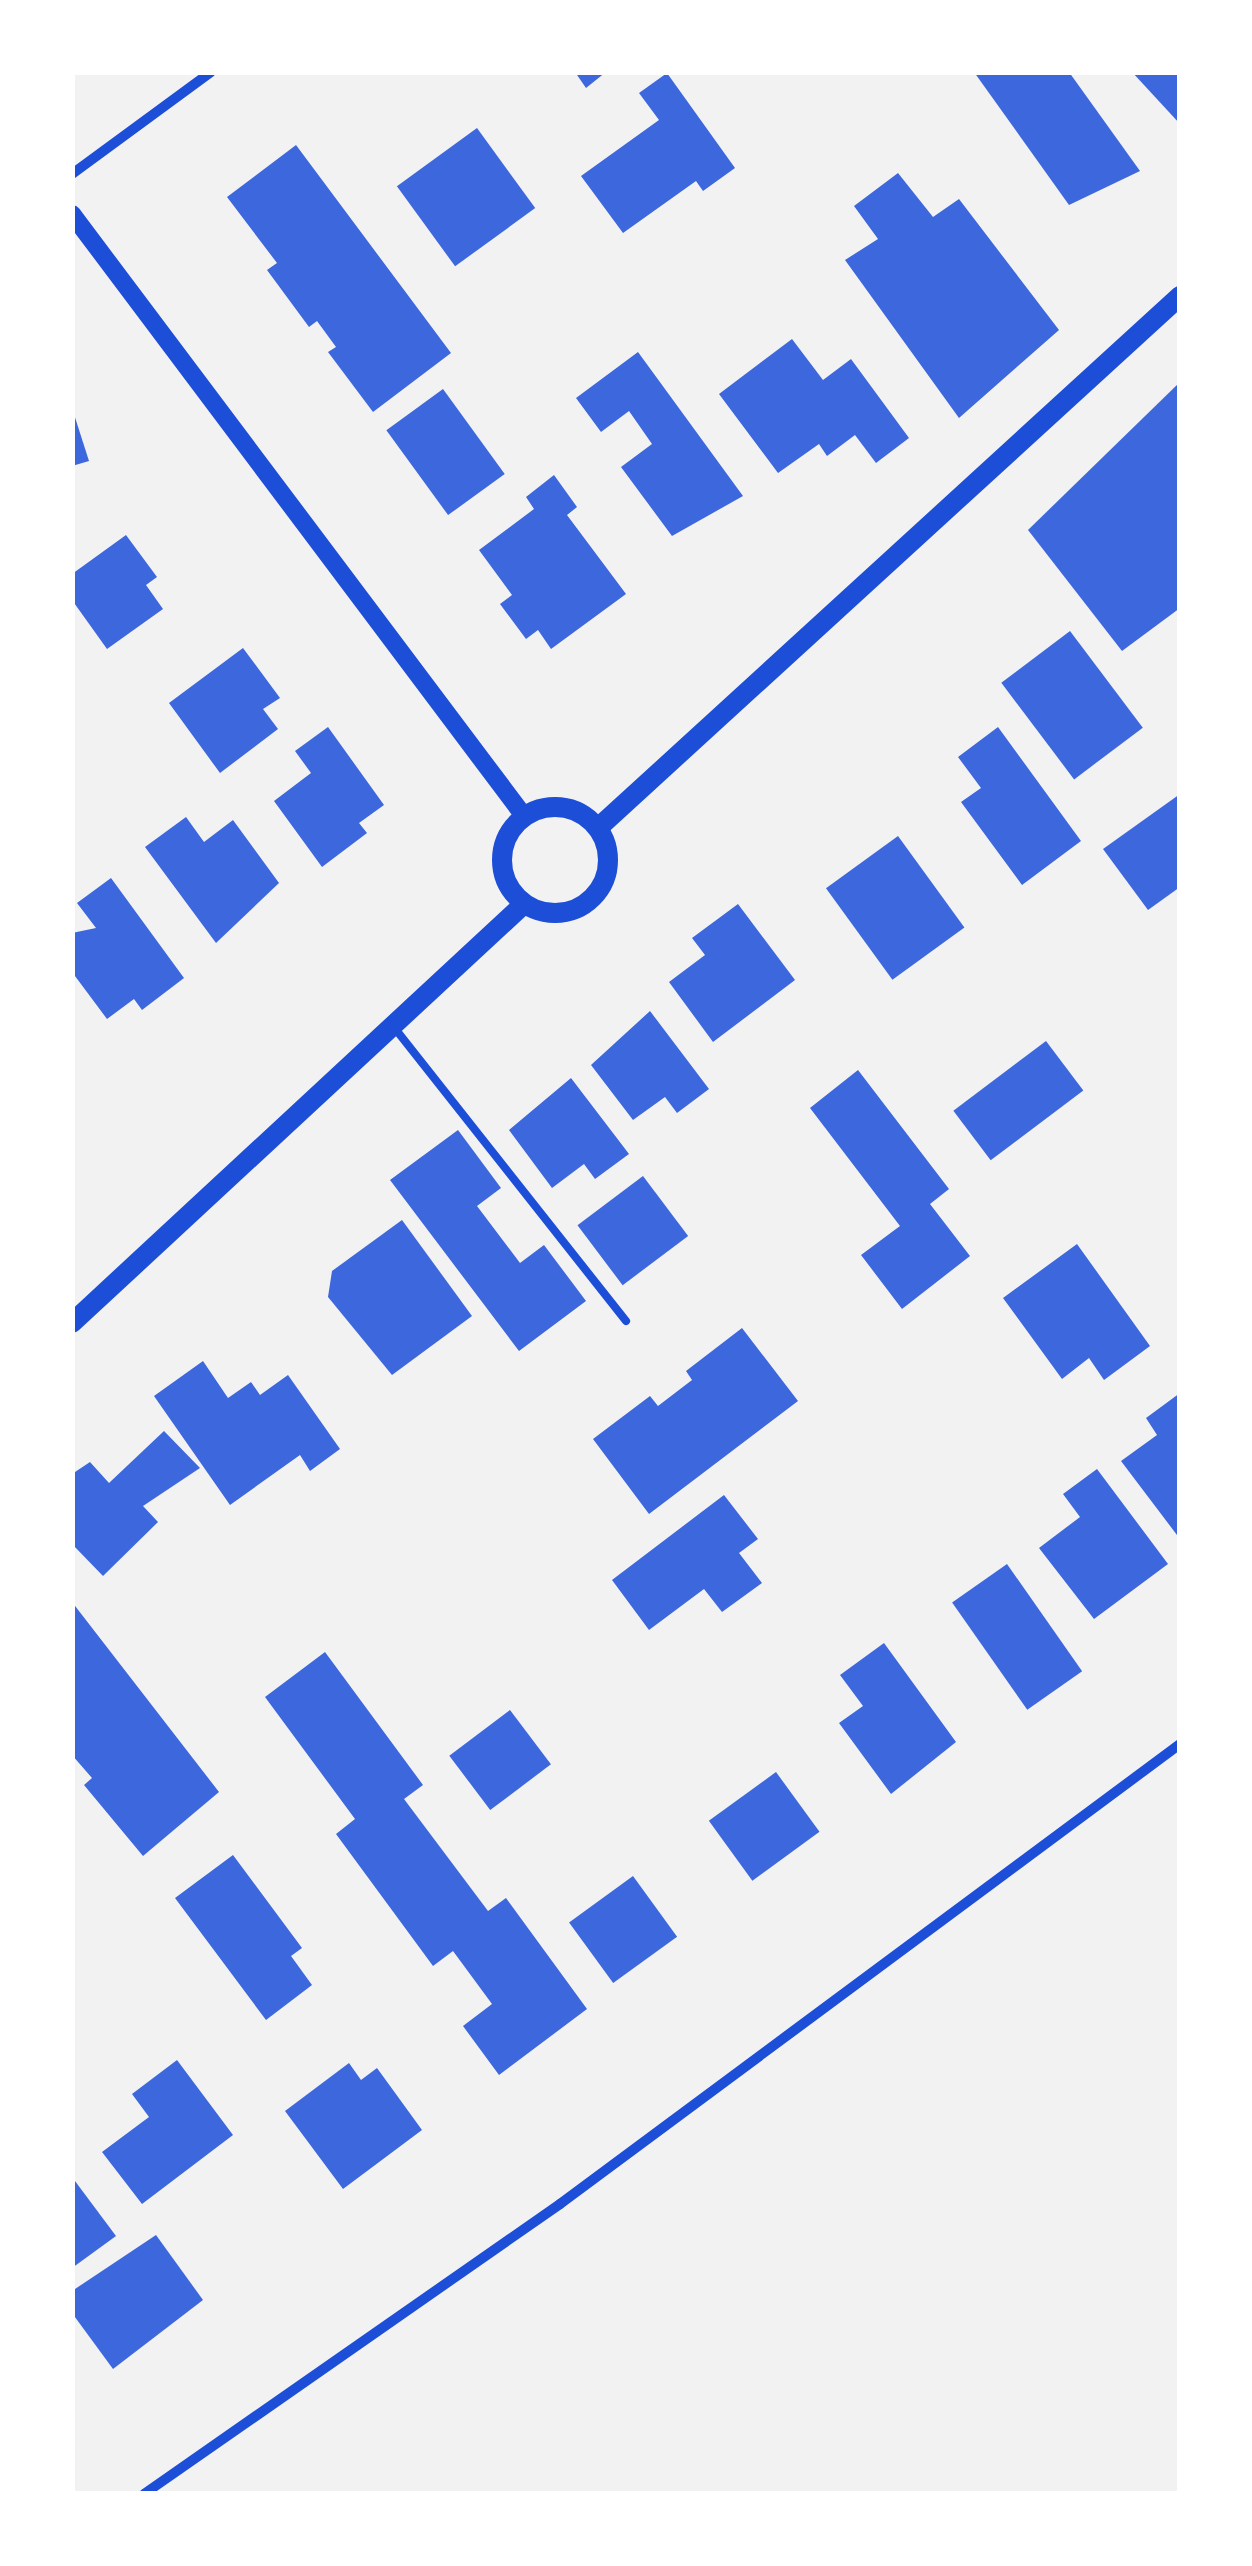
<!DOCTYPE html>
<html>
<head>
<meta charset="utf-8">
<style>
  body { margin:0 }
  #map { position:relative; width:1252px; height:2566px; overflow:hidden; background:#f2f2f2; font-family:"Zilla Slab",serif }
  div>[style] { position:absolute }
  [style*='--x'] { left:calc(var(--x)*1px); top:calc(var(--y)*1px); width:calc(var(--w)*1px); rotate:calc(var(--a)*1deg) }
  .building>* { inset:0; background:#3d67dc; transform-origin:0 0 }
  .service>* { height:8px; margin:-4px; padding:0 4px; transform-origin:4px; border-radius:4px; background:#1d4ed8 }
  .minor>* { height:10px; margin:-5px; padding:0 5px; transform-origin:5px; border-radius:5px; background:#1d4ed8 }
  .tertiary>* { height:18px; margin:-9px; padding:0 9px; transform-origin:9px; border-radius:9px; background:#1d4ed8 }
  .secondary>* { height:20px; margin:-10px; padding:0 10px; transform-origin:10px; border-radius:10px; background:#1d4ed8 }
  .secondary>.ring { margin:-10px; padding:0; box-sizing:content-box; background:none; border:20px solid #1d4ed8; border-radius:50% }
  span { translate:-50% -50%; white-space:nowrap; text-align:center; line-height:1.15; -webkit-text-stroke:10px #fff; paint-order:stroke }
  .frame { position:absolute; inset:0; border:75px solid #fff; pointer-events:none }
</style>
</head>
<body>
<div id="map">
  <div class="building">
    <div style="clip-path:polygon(575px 72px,606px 72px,586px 88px)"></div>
    <div style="clip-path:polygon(974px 72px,1069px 72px,1140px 171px,1069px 205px)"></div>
    <div style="clip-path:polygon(1132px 72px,1180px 72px,1180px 124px)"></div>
    <div style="clip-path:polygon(667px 73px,735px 168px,703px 191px,696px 181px,623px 233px,581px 176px,659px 120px,639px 93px)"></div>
    <div style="left:477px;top:128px;width:99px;height:99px;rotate:54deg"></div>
    <div style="clip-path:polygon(296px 145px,451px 353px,373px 412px,328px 352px,336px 347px,317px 321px,309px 327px,267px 270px,277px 263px,227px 197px)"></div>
    <div style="clip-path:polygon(898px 173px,933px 217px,959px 199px,1059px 330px,959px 418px,845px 260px,878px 239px,854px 206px)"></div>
    <div style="clip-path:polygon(792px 339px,823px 380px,851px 359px,909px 438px,876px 463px,855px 435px,827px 456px,819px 444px,778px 473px,719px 394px)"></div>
    <div style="clip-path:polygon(638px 352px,743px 496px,672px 536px,621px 467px,652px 444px,629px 411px,601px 432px,576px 398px)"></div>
    <div style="clip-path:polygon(1180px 382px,1180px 608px,1122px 651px,1028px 530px)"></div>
    <div style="left:443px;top:389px;width:105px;height:70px;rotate:54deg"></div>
    <div style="clip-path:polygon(72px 408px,89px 461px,72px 466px)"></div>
    <div style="clip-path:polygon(554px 475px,577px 507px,567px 515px,626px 594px,551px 649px,538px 630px,526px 639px,500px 604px,512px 595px,479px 550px,534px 509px,526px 497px)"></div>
    <div style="clip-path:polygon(126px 535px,157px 577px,146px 585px,163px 609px,107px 649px,72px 600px,72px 574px)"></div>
    <div style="left:1070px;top:631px;width:121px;height:86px;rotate:53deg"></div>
    <div style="clip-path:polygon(243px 648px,280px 698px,263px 709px,278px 729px,220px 773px,169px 703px)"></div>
    <div style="clip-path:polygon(328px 727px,384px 805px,359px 823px,367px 833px,322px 867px,274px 801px,311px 773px,295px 751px)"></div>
    <div style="clip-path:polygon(998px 727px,1081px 841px,1022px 885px,961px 802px,981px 788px,958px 757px)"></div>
    <div style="clip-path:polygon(1180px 794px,1180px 887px,1148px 910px,1103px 849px)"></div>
    <div style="clip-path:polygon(186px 817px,204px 842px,233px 820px,279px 883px,216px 943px,145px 847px)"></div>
    <div style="left:898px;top:836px;width:113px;height:89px;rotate:54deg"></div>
    <div style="clip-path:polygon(111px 878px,184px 978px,142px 1010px,134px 999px,107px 1019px,72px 972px,72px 933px,96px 928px,77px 903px)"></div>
    <div style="clip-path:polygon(738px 904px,795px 980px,713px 1042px,669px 982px,705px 955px,692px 938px)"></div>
    <div style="clip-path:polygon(650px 1011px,709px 1089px,677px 1113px,665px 1097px,633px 1120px,591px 1065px)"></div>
    <div style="left:1046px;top:1041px;width:62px;height:116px;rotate:53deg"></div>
    <div style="clip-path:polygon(858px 1070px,949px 1189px,930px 1204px,970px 1256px,902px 1309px,861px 1255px,900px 1226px,810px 1108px)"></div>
    <div style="clip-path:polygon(571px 1078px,629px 1154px,595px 1179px,584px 1164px,552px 1188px,509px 1130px)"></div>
    <div style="clip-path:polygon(458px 1130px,501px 1188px,477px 1206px,520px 1263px,544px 1245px,586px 1301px,519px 1351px,390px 1180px)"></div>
    <div style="left:643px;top:1176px;width:75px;height:82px;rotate:53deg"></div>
    <div style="clip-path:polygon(402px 1220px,472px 1316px,392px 1375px,328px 1297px,332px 1271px)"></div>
    <div style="clip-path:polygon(1077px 1244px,1150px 1346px,1104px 1380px,1089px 1358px,1062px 1379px,1003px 1298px)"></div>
    <div style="clip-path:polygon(742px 1328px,798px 1401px,649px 1514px,593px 1439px,650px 1396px,658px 1406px,692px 1380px,686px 1371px)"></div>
    <div style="clip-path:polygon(203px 1361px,228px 1398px,251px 1382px,260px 1395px,288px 1375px,340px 1449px,310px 1471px,300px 1455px,230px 1505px,154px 1396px)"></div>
    <div style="clip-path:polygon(1180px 1393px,1180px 1539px,1121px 1461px,1157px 1435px,1146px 1418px)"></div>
    <div style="clip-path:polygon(164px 1431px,200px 1468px,143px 1506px,158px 1522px,103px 1576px,72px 1544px,72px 1474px,90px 1462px,109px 1483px)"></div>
    <div style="clip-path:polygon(1097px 1469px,1168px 1564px,1094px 1619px,1039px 1548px,1080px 1517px,1063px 1494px)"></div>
    <div style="clip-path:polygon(724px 1495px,758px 1539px,739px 1553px,762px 1583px,722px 1612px,704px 1589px,649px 1630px,612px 1580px)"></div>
    <div style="left:1007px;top:1564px;width:131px;height:67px;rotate:55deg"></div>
    <div style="clip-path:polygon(72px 1602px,219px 1792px,143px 1856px,84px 1785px,92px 1778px,72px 1755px)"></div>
    <div style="clip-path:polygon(884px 1643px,956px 1742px,891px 1794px,839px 1723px,863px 1706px,840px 1675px)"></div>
    <div style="clip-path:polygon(325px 1652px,423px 1785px,404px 1799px,488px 1911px,506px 1898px,587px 2009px,499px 2075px,463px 2026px,492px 2004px,453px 1951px,433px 1966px,336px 1834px,355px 1819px,265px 1697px)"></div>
    <div style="left:510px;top:1710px;width:68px;height:76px;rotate:53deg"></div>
    <div style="left:776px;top:1772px;width:74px;height:83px;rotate:54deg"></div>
    <div style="clip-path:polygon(233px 1855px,302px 1948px,291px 1956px,312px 1985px,266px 2020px,175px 1898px)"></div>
    <div style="left:633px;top:1876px;width:75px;height:79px;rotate:54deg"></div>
    <div style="clip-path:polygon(177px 2060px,233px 2135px,142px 2204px,102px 2152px,149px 2117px,132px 2094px)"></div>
    <div style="clip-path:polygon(349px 2063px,361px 2080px,377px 2068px,422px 2130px,343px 2189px,285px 2111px)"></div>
    <div style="clip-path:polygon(72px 2177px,116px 2236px,72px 2268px)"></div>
    <div style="clip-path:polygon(156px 2235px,203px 2300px,113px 2369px,72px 2313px,72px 2291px)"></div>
  </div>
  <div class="service">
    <div style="--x:393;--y:1026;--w:376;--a:51.7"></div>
  </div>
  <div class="minor">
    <div style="--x:72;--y:174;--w:172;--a:-36.3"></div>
    <div style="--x:144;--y:2494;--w:507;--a:-34.88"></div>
    <div style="--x:560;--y:2204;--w:772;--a:-36.57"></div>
  </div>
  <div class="tertiary">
    <div style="--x:72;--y:214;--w:753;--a:53.1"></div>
  </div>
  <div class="secondary">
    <div class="ring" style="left:502px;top:807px;width:86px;height:86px"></div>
    <div style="--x:598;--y:828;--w:789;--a:-42.43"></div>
    <div style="--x:72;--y:1323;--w:616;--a:-42.83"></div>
  </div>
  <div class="frame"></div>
</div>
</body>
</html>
